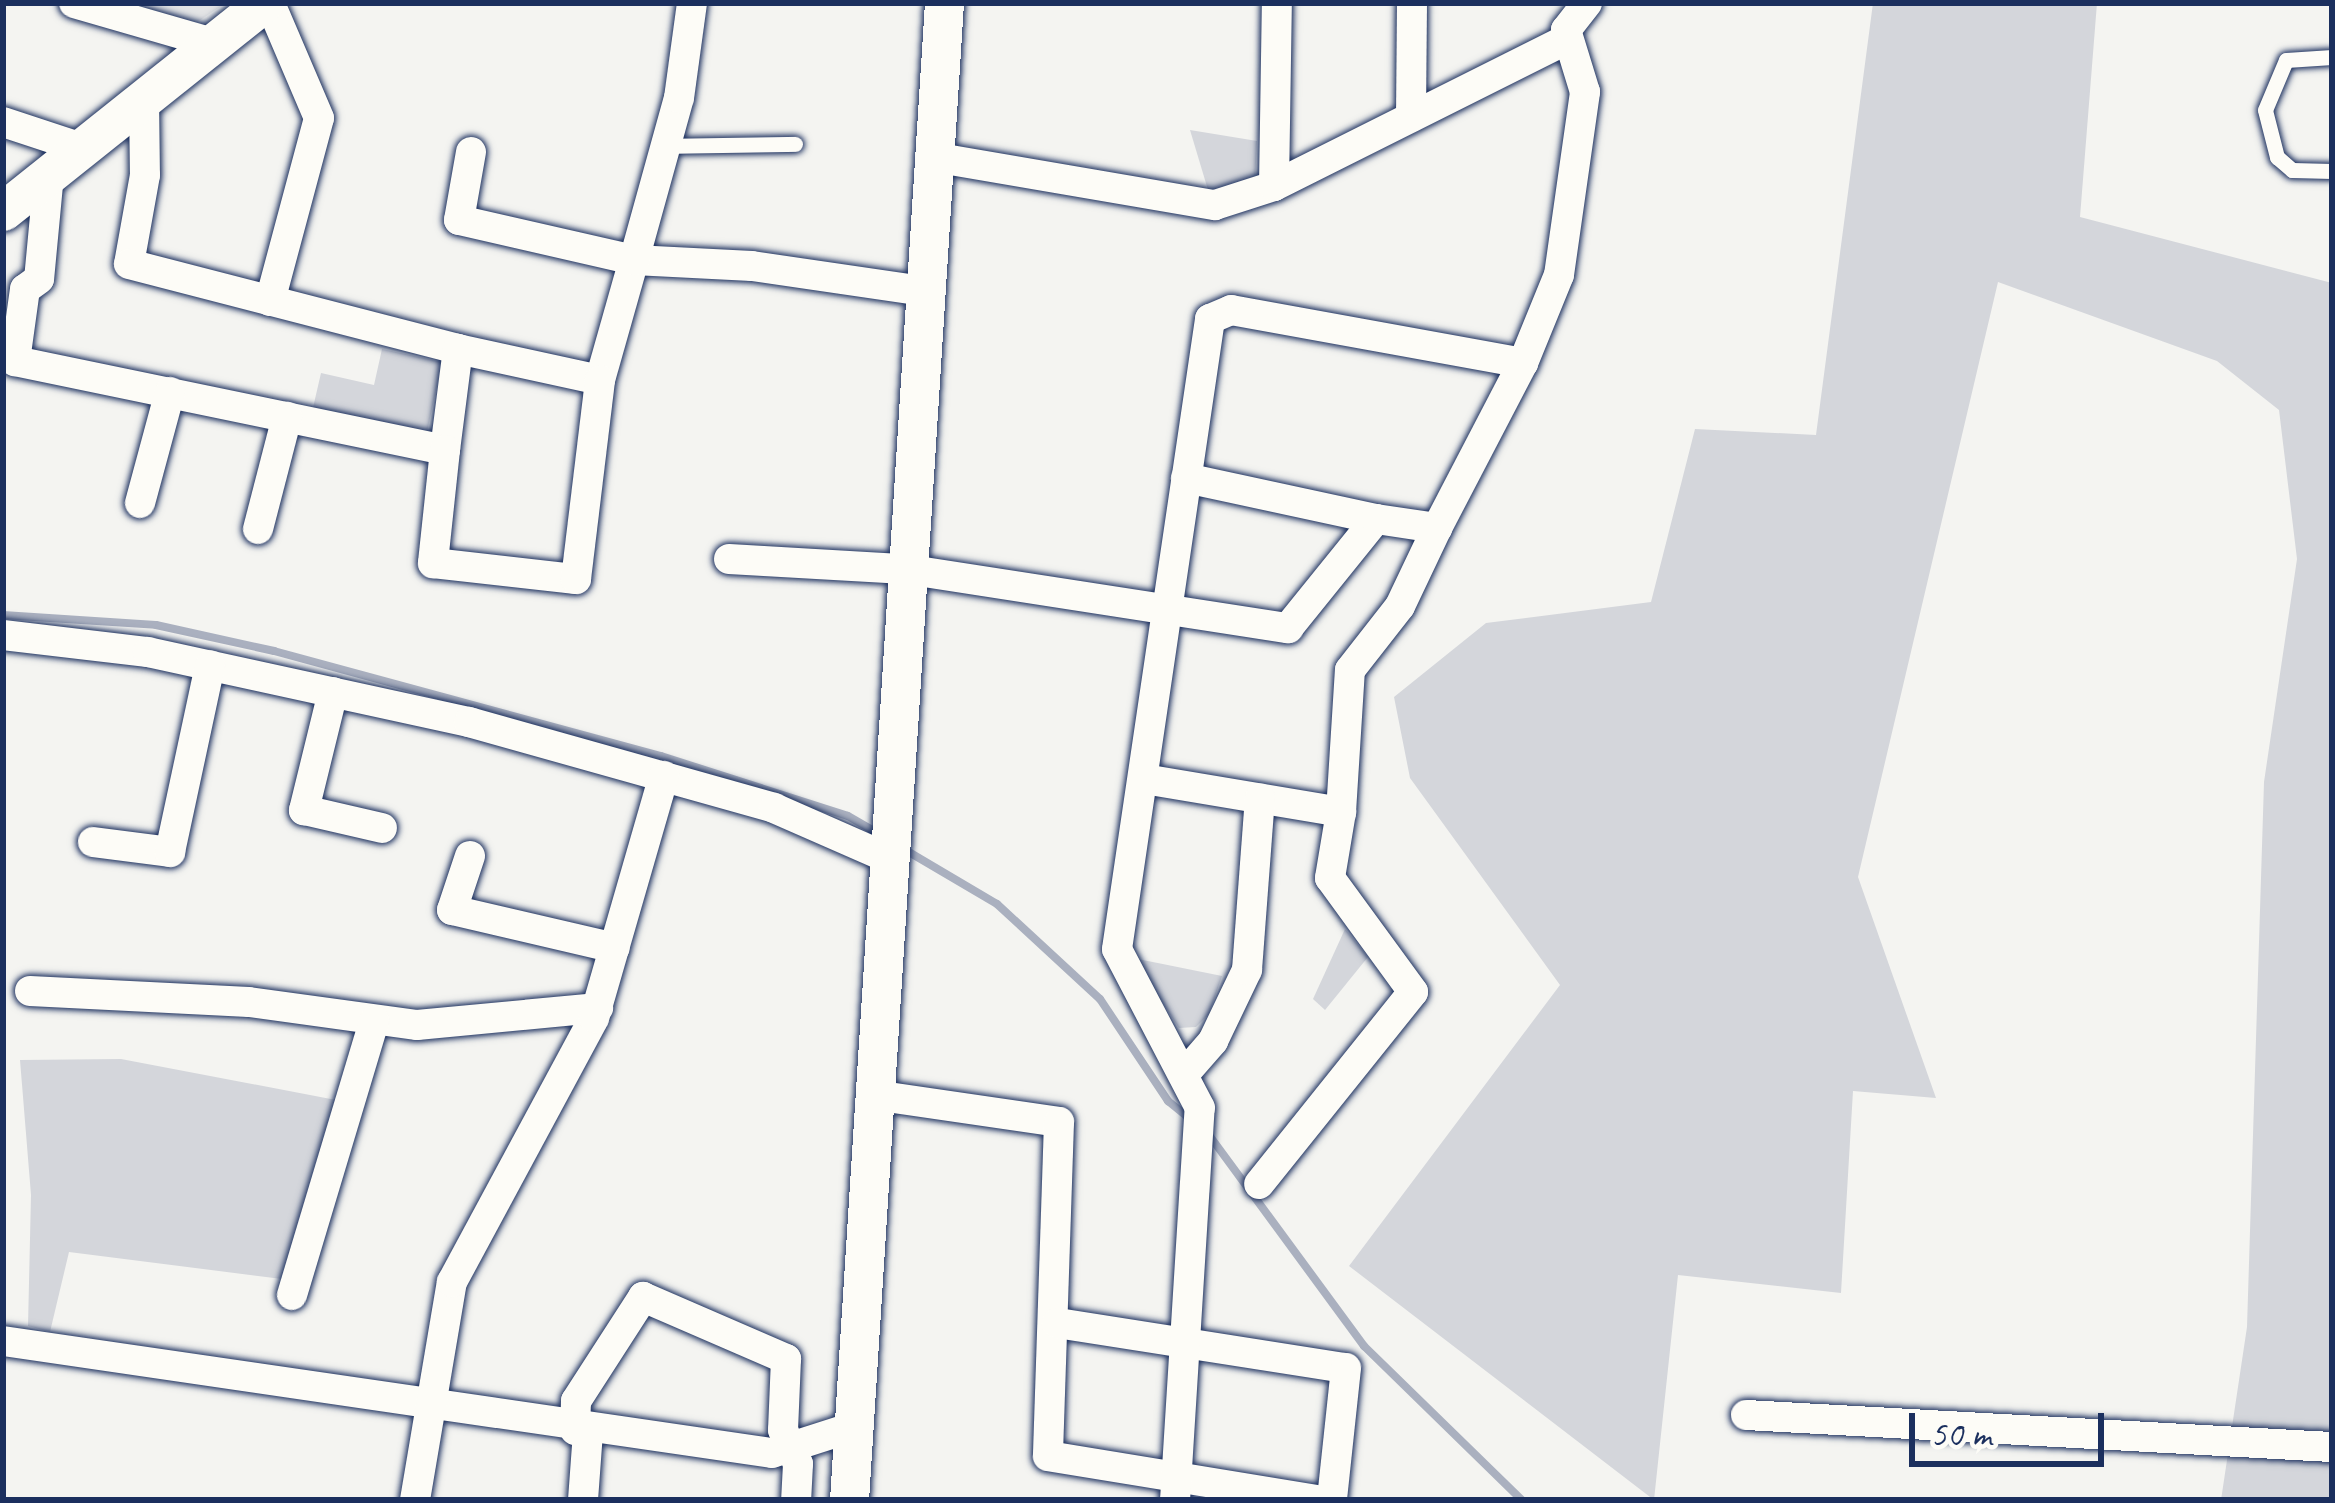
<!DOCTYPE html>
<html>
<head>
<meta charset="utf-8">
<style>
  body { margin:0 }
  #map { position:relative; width:2335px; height:1503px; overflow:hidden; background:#f4f4f1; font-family:Caveat,sans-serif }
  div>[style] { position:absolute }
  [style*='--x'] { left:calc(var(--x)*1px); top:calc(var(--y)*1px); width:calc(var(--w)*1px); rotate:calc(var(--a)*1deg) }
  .built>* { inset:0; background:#e4e5e6 }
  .green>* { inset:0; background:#d4d6db }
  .stream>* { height:8px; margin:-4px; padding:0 4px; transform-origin:4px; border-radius:4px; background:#aab0bf }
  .roads { filter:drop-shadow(0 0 3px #1b2f5e) drop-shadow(0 0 3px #1b2f5e) }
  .service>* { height:15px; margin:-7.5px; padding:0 7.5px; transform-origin:7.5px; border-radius:7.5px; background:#fdfcf7 }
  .minor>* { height:30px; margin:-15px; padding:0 15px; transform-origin:15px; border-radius:15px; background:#fdfcf7 }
  .tertiary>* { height:39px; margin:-19.5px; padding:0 19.5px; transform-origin:19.5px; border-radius:19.5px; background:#fdfcf7 }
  span { translate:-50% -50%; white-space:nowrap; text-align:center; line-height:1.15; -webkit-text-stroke:12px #fdfcf7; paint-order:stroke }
  .frame { position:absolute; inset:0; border:6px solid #1b2f5e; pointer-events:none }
  .scale { position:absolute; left:1909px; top:1413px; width:195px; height:54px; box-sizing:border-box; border:6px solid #1b2f5e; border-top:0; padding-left:15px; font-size:36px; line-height:42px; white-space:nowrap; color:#1b2f5e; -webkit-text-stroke:9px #fdfcf7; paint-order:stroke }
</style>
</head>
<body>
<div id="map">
  <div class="built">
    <div style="clip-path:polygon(104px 3px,226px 3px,188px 28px)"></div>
  </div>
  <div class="green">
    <div style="clip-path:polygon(1873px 3px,2097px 3px,2080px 217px,2332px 283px,2332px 1500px,2221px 1500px,2247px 1327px,2264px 782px,2297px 559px,2279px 410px,2217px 361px,1998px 282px,1858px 877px,1936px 1098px,1853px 1091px,1841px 1293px,1678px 1275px,1654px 1500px,1349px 1266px,1560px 985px,1410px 778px,1394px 697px,1486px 623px,1651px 602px,1695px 429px,1816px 435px)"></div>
    <div style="clip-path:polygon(1190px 130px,1257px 141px,1255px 184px,1211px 200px)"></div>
    <div style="clip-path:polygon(382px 349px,442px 362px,426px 437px,312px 412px,321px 373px,374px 385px)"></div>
    <div style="clip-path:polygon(1345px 929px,1368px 957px,1325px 1010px,1313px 999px)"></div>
    <div style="clip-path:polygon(1133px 958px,1222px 976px,1209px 1014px,1196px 1027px,1179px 1028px)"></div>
    <div style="clip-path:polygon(121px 1059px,336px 1100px,282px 1279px,69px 1252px,50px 1332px,28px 1326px,31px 1195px,20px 1060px)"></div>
  </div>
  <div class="stream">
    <div style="--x:3;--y:615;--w:153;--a:3.7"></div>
    <div style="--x:156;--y:625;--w:121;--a:12.4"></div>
    <div style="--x:274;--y:651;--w:401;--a:15.2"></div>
    <div style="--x:661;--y:756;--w:196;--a:17.8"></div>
    <div style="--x:848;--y:816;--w:36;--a:30"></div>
    <div style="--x:902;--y:848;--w:110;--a:30.5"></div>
    <div style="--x:997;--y:904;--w:140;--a:42.7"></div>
    <div style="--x:1100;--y:999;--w:123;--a:56.3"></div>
    <div style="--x:1168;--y:1101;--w:32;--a:39"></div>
    <div style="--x:1209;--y:1135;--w:262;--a:53.7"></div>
    <div style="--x:1364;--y:1346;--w:221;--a:44.3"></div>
  </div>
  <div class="roads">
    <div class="service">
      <div style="--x:2332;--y:57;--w:46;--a:176.3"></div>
      <div style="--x:2286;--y:60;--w:54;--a:112.8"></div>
      <div style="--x:2265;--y:110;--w:49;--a:75.7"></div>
      <div style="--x:2277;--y:157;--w:20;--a:41"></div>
      <div style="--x:2292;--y:170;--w:40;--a:1.4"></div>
      <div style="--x:666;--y:146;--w:129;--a:-0.9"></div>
    </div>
    <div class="minor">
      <div style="--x:74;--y:3;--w:141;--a:16.1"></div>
      <div style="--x:144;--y:98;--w:77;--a:89.3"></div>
      <div style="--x:145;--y:175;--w:90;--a:100.2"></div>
      <div style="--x:129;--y:264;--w:340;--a:14.5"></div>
      <div style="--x:458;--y:349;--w:145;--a:12.3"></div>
      <div style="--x:600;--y:380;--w:125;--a:-74.2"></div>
      <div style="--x:634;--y:260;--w:118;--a:2.9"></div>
      <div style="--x:752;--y:266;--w:173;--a:8.3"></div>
      <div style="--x:1411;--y:117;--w:114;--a:-89.5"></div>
      <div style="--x:3;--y:122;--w:83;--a:18.2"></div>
      <div style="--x:471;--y:152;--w:69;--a:100"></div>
      <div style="--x:459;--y:220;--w:180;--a:12.9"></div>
      <div style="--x:634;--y:260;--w:168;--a:-74.5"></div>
      <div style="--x:679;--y:98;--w:96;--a:-82.2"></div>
      <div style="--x:933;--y:157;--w:286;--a:9.7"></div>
      <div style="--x:1215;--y:205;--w:62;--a:-17.9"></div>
      <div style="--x:1274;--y:186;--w:326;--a:-26.6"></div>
      <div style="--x:49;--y:174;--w:105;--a:95.4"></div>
      <div style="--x:39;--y:279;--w:17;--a:144"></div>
      <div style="--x:25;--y:289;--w:73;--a:97.9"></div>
      <div style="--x:15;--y:361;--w:439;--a:11.7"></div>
      <div style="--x:445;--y:450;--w:102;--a:-82.7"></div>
      <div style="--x:1274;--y:186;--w:183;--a:-89.1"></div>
      <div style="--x:270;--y:301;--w:189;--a:-75"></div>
      <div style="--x:319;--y:118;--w:125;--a:-113.1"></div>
      <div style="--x:445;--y:450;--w:114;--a:96.1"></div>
      <div style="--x:433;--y:563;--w:144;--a:6.4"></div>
      <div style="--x:576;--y:579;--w:200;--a:-83.1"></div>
      <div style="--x:1186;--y:478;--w:194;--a:12.2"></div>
      <div style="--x:140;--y:503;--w:115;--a:-74.9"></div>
      <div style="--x:258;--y:529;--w:116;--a:-75.5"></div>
      <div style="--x:729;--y:559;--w:176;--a:3.3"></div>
      <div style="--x:905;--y:569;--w:388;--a:8.8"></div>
      <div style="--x:1288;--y:628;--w:140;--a:-51.1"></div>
      <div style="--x:1376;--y:519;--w:62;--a:8.4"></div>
      <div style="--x:1437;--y:528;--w:186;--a:-62.5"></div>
      <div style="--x:1523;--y:363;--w:95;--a:-67.8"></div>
      <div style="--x:1559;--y:275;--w:185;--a:-81.9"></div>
      <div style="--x:1585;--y:92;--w:65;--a:-107"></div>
      <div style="--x:1566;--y:30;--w:34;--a:-52"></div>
      <div style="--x:3;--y:635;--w:146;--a:6.7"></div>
      <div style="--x:148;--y:652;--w:329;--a:12.3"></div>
      <div style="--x:469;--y:722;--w:317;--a:15.7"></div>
      <div style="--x:774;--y:808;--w:124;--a:23.7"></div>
      <div style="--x:333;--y:692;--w:122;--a:103.8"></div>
      <div style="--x:304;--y:810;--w:80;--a:13"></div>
      <div style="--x:1144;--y:779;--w:200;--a:9.5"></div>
      <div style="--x:1341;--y:812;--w:67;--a:99.5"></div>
      <div style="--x:1330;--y:878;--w:141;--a:53.9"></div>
      <div style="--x:1413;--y:992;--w:246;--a:128.7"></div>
      <div style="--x:1341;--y:812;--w:142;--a:-86.4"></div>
      <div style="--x:1350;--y:670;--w:81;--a:-52"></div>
      <div style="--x:1400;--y:606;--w:86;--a:-64.6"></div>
      <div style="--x:93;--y:842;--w:78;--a:7.4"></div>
      <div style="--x:170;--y:852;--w:191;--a:-77.9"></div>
      <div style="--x:470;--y:856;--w:57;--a:108.4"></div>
      <div style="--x:452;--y:910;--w:167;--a:13.1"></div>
      <div style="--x:30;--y:991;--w:219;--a:2.9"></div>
      <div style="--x:249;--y:1002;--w:170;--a:7.8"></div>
      <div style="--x:417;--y:1025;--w:182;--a:-5.4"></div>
      <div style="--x:1187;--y:1071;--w:40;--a:-49"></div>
      <div style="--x:1213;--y:1041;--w:79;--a:-64.4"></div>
      <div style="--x:1247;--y:970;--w:172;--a:-85.7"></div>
      <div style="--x:874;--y:1095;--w:187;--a:8.3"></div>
      <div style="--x:1059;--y:1122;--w:334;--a:91.9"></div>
      <div style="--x:1048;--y:1456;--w:273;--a:9.3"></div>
      <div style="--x:292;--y:1295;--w:286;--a:-73.3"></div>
      <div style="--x:1057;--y:1323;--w:292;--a:8.9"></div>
      <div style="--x:1346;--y:1368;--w:133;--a:96.1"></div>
      <div style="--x:3;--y:1341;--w:777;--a:8.29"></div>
      <div style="--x:772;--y:1453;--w:85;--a:-17.8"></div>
      <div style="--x:1746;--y:1415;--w:587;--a:3.13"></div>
      <div style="--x:575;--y:1430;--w:29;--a:-88"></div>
      <div style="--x:576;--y:1401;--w:124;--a:-57.2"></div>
      <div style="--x:643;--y:1297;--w:156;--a:23.4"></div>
      <div style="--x:786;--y:1359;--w:71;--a:92.4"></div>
      <div style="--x:783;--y:1430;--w:37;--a:66"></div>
      <div style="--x:798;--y:1464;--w:36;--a:93"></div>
      <div style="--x:415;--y:1500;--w:221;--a:-80.4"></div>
      <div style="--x:452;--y:1282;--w:300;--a:-61.7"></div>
      <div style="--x:594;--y:1018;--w:252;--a:-73.9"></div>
      <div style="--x:583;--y:1500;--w:68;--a:-85.8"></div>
      <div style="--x:1175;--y:1500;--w:393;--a:-86.4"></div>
      <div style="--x:1200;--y:1108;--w:179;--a:-117.6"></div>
      <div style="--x:1117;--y:949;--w:637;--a:-81.6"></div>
      <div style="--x:1210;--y:319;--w:23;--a:-23"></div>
      <div style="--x:1231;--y:310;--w:297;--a:10.3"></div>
    </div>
    <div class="tertiary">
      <div style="--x:3;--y:211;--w:334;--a:-38.6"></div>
      <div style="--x:849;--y:1500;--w:1500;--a:-86.37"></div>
    </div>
  </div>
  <div class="frame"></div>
  <div class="scale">50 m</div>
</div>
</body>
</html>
